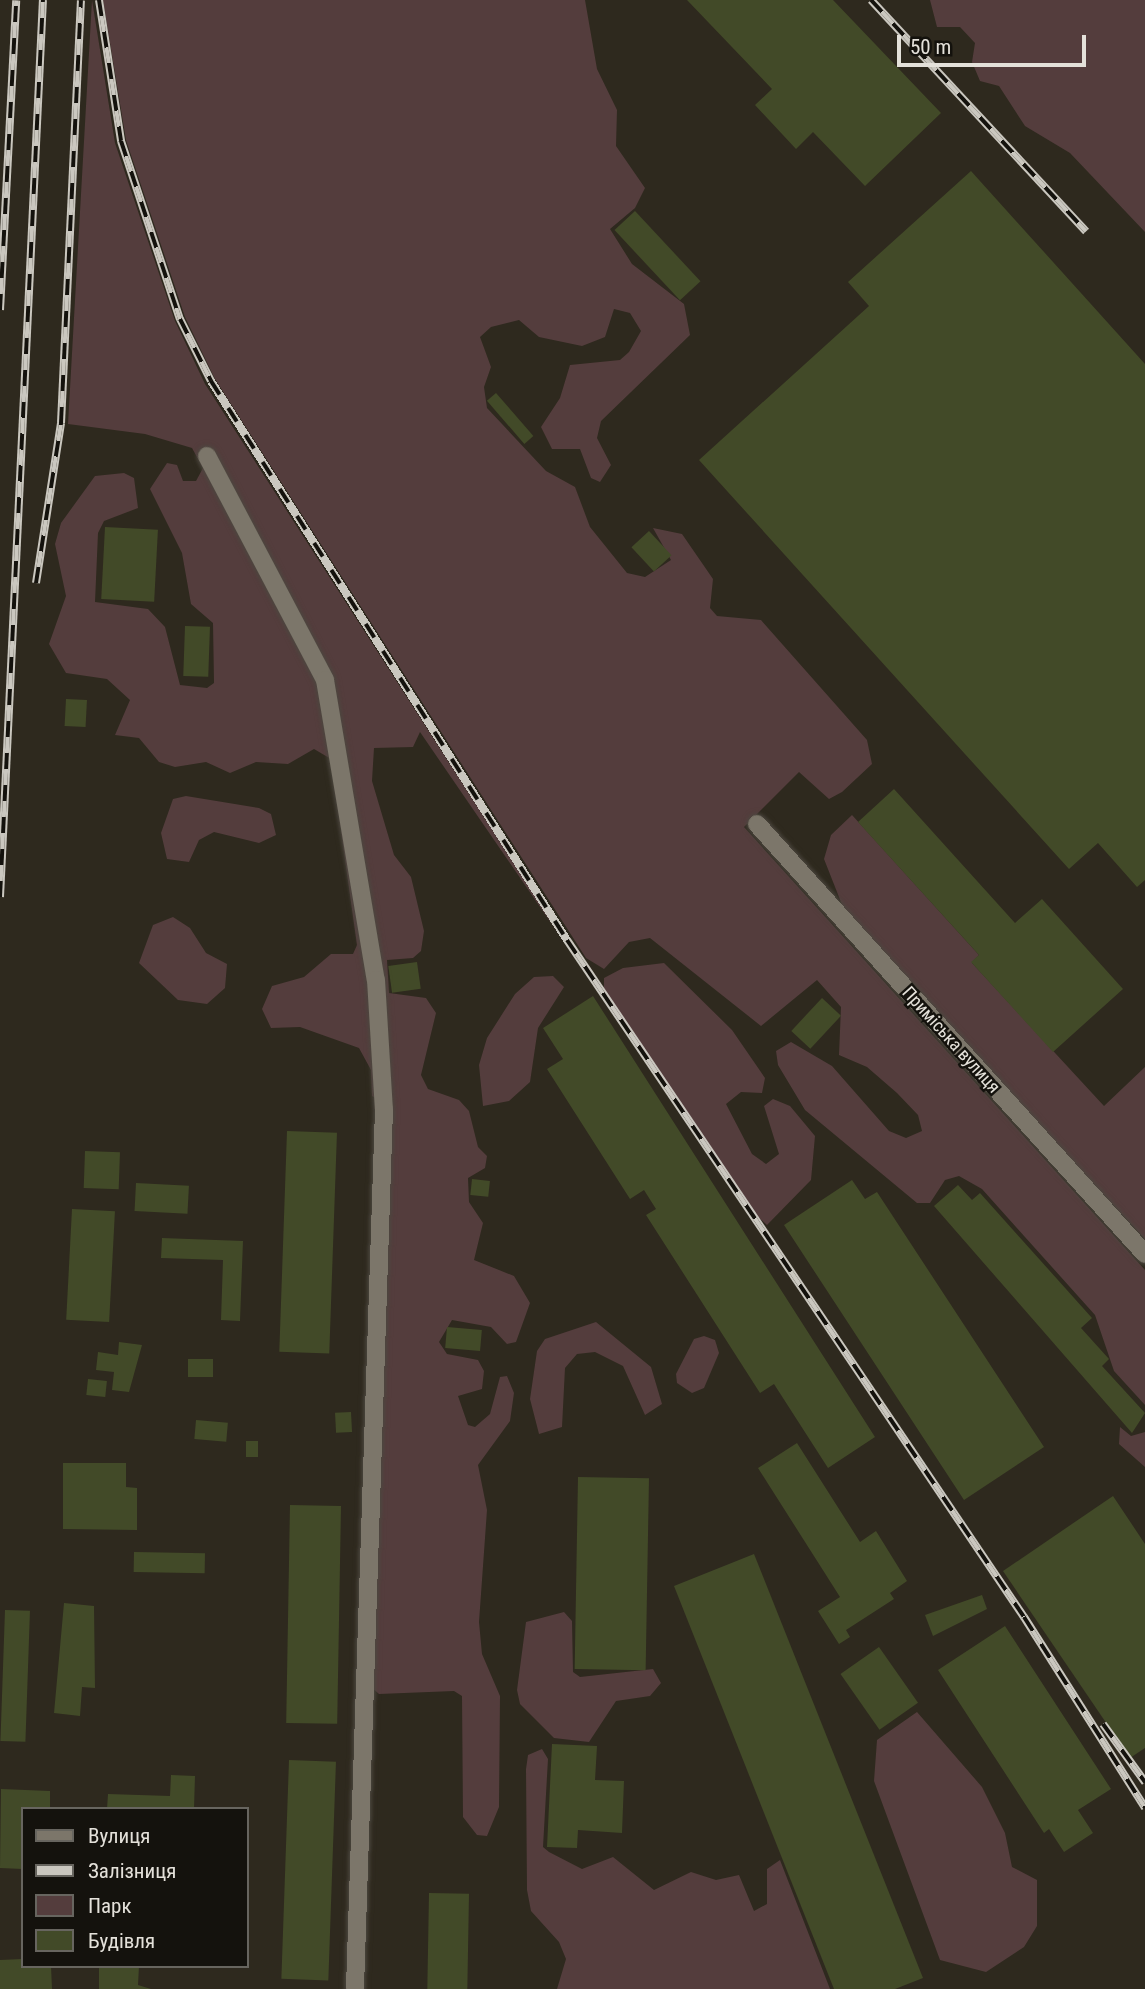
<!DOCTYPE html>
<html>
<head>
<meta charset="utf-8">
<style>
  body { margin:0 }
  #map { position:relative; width:1145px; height:1989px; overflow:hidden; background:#2e291e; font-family:"Roboto Condensed",sans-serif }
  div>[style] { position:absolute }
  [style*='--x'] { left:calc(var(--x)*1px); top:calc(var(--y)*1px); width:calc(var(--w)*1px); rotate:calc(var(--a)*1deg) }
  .green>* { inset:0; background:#543d3d }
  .building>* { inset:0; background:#424a28; transform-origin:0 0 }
  .roads { filter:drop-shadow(0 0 2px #4c473f) drop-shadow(0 0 2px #4c473f) }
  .minor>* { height:18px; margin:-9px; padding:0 9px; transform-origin:9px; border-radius:9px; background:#7c766a }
  .rail>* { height:8px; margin-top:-4px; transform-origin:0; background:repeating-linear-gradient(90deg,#14120d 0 16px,#cac7bf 0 32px); box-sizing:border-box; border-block:2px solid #cac7bf }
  span { translate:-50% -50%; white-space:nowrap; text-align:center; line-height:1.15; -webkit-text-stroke:5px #14120d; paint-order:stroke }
  .street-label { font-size:18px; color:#e4e1da }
  .legend { position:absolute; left:21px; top:1807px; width:228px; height:161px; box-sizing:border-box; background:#14120d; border:2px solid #67655f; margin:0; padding:9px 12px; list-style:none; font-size:21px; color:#e4e1da }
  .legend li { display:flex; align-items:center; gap:14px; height:35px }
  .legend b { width:35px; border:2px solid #67655f }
  .scale { position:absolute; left:897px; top:35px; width:189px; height:32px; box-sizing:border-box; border:4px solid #e4e1da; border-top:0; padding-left:9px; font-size:21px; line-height:24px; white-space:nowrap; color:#e4e1da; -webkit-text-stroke:5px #14120d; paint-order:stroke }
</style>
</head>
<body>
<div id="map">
  <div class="green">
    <div style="clip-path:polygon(92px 0,115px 143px,175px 321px,205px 384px,575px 958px,420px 732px,413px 747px,374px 748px,372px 781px,394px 855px,411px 877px,424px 931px,421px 951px,413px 958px,387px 960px,389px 993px,426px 998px,436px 1013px,421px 1075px,428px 1089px,459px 1100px,469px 1111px,478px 1147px,487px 1156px,485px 1168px,468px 1178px,469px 1202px,483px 1223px,474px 1260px,514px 1276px,530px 1303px,516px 1342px,507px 1344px,491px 1327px,452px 1320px,439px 1342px,447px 1354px,478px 1360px,484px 1371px,482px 1389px,458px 1396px,468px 1425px,475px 1427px,490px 1414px,500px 1377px,507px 1376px,514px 1393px,510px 1421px,478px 1465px,487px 1510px,479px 1622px,482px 1654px,500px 1696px,499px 1807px,487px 1836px,477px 1835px,463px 1817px,462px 1696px,454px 1691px,379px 1694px,371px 1687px,379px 1100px,372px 1096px,371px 1070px,359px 1048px,300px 1027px,271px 1028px,262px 1009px,272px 986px,304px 977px,331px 954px,353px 954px,357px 945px,331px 759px,314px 749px,288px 764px,256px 762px,230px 773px,206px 762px,175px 767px,159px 762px,139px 738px,115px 735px,130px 700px,107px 679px,66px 673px,49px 644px,66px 596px,55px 544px,61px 523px,95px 476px,124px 473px,134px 478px,138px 508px,104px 521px,98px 533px,95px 602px,148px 609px,165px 627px,180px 685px,207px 688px,214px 683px,213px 623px,191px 604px,182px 553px,150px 489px,167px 463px,177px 465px,183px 481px,196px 481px,203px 468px,192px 448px,145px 434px,68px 424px)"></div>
    <div style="clip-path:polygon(103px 0,585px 0,597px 69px,617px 110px,616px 146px,645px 188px,635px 208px,610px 229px,632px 264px,684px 304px,690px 335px,601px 421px,597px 438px,611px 465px,600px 482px,591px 478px,580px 449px,552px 449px,541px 427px,560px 398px,570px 365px,620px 360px,629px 352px,641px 331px,630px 313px,614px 309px,605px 337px,582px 346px,539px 337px,519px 320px,491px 327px,480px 337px,491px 367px,484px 387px,487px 408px,546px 471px,575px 487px,590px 527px,627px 573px,645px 577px,671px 560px,653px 528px,682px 534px,713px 579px,710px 608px,717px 616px,761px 620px,867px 740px,872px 764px,842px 792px,829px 799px,799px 772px,744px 827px,1145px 1270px,1145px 1405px,1114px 1371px,1095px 1315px,982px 1189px,959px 1176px,945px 1180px,930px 1203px,917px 1203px,805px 1110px,778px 1065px,776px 1051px,791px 1042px,832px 1066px,889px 1131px,906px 1138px,922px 1131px,918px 1115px,897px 1093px,867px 1067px,839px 1055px,841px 1007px,817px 980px,761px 1026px,650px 938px,629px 942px,604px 969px,586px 958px,215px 379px,185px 317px,126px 140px)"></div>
    <div style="clip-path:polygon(930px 0,1145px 0,1145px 232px,1070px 153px,1025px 126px,999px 86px,980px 81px,972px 62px,975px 43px,960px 27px,937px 27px)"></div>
    <div style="clip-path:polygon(186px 796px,259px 808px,271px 814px,276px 835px,259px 843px,214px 832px,199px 840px,189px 862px,167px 859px,161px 833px,173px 799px)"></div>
    <div style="clip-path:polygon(852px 815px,979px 955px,972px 963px,1104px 1106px,1145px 1067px,1145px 1239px,848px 920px,824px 859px,831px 835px)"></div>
    <div style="clip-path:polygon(173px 917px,190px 928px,206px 953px,227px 964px,225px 988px,207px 1004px,178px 1000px,139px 963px,153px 925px)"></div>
    <div style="clip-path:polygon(664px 963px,732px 1030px,765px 1078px,762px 1093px,741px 1092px,726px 1104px,752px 1154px,766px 1164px,779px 1154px,764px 1106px,773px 1099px,790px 1106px,815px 1136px,811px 1180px,767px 1225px,750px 1210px,604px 993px,604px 978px,623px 968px)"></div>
    <div style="clip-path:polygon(553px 976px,564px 987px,538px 1028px,530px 1082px,509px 1101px,483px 1106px,479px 1065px,487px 1038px,515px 994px,534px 977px)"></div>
    <div style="clip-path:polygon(596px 1322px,651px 1367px,662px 1404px,645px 1415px,623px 1366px,595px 1352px,577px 1354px,565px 1368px,562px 1427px,539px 1434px,530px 1399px,537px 1351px,545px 1339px)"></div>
    <div style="clip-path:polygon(704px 1336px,715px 1340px,719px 1353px,704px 1388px,692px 1393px,677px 1383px,676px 1374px,694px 1339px)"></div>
    <div style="clip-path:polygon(1120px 1427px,1131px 1436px,1145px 1432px,1145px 1467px,1119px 1444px)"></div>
    <div style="clip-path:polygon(564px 1612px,572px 1621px,573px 1672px,580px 1677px,653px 1669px,661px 1683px,650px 1696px,616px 1701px,589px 1742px,554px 1738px,520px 1704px,517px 1690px,526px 1622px)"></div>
    <div style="clip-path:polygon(917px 1712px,982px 1787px,1005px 1833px,1012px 1867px,1037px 1880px,1037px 1926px,1024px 1947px,986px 1972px,940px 1960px,874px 1781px,877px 1740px)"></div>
    <div style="clip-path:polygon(542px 1749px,548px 1759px,543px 1847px,549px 1852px,582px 1869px,613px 1857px,654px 1890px,691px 1872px,716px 1880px,739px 1875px,754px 1911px,767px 1904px,767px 1869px,780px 1860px,830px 1989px,557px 1989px,566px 1959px,559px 1942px,531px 1911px,527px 1890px,526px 1769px,528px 1755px)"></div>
  </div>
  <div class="building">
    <div style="clip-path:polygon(687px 0,833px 0,941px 113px,865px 186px,813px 132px,796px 149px,755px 105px,772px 89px)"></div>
    <div style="clip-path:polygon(971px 171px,1145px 364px,1145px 880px,1137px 887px,1098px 843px,1069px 869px,699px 460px,869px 306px,848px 282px)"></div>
    <div style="left:635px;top:211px;width:96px;height:28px;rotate:47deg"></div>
    <div style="left:496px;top:393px;width:57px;height:12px;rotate:49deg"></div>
    <div style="left:105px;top:527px;width:53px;height:72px;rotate:3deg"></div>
    <div style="left:649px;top:531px;width:33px;height:24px;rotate:47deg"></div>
    <div style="left:185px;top:626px;width:25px;height:50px;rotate:2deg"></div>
    <div style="left:66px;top:699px;width:21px;height:27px;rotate:3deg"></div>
    <div style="clip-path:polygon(894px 789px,1015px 923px,1042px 899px,1123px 989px,1053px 1052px,971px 962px,979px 955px,858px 822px)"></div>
    <div style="left:417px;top:962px;width:27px;height:29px;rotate:82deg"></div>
    <div style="clip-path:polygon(593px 996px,875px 1437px,828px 1468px,774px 1384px,760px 1393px,646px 1215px,656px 1209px,644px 1190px,630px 1199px,547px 1069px,563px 1059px,543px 1028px)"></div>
    <div style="left:822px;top:998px;width:26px;height:45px;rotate:43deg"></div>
    <div style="left:287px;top:1131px;width:50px;height:221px;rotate:2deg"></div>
    <div style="left:85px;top:1151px;width:35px;height:37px;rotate:2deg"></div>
    <div style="left:472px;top:1179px;width:18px;height:16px;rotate:6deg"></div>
    <div style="clip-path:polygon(852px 1180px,865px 1199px,877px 1192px,1044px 1447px,964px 1500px,784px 1225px)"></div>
    <div style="left:136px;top:1183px;width:53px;height:28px;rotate:3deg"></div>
    <div style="clip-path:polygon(958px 1185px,972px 1200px,980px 1193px,1092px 1318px,1081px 1328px,1109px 1359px,1102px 1366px,1145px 1413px,1132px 1433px,934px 1206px)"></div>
    <div style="left:72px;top:1209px;width:43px;height:111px;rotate:3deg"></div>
    <div style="clip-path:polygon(162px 1238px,243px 1241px,240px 1321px,221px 1320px,223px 1260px,161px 1258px)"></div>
    <div style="left:447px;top:1327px;width:35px;height:21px;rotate:5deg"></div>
    <div style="clip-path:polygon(119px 1342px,142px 1345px,129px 1392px,112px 1390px,114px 1372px,96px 1370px,98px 1352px,118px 1355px)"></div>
    <div style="left:188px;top:1359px;width:25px;height:18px"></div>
    <div style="left:88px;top:1379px;width:19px;height:16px;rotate:6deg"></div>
    <div style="left:351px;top:1412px;width:20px;height:16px;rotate:87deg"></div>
    <div style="left:196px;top:1420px;width:32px;height:19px;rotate:5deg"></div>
    <div style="left:246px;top:1441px;width:12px;height:16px"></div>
    <div style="clip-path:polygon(797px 1443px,860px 1542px,876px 1531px,907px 1581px,890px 1593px,894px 1599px,846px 1630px,850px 1637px,839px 1644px,818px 1611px,840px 1597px,758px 1468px)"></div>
    <div style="clip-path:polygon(63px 1463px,126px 1463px,126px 1487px,137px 1488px,137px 1530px,63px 1529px)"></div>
    <div style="left:578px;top:1477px;width:71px;height:192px;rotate:1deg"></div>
    <div style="clip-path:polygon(1113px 1496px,1145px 1544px,1145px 1748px,1130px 1758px,1003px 1571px)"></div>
    <div style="left:290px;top:1505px;width:51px;height:218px;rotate:1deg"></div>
    <div style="left:134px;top:1552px;width:71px;height:20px;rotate:1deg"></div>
    <div style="clip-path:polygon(754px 1554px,923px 1978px,895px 1989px,834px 1989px,674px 1586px)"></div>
    <div style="clip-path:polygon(982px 1595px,987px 1609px,933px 1636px,925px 1615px)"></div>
    <div style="clip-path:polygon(64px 1603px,94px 1606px,95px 1688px,82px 1687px,80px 1716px,54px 1713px)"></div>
    <div style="left:5px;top:1610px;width:25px;height:131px;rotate:2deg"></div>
    <div style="clip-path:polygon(1005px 1626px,1111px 1789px,1078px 1810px,1093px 1833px,1064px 1852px,1049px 1829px,1044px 1833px,938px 1670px)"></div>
    <div style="left:879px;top:1647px;width:68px;height:47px;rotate:55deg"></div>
    <div style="clip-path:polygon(552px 1744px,597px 1746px,595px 1780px,624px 1781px,622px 1833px,578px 1830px,577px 1848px,547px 1847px)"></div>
    <div style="left:289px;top:1760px;width:47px;height:219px;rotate:2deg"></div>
    <div style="clip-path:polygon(171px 1775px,195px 1776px,194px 1809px,107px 1809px,108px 1794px,170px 1796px)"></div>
    <div style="clip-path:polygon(1px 1789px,50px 1791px,50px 1809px,23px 1809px,23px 1869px,0 1868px)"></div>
    <div style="left:429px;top:1893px;width:40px;height:96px;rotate:1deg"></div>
    <div style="clip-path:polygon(23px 1959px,23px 1966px,51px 1966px,52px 1989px,0 1989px,0 1960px)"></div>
    <div style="clip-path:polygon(99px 1966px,139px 1966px,138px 1985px,151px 1989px,99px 1989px)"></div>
  </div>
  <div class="roads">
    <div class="minor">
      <div style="--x:207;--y:456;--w:253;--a:62.2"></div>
      <div style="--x:325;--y:680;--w:304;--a:80.4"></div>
      <div style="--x:376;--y:980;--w:129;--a:86.5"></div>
      <div style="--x:384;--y:1109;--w:880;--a:91.89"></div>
      <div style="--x:757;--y:824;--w:579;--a:47.94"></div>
    </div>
  </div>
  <div class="rail">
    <div style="--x:99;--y:0;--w:143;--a:81.1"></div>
    <div style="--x:121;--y:141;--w:188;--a:71.7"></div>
    <div style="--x:180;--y:319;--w:69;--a:63.4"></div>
    <div style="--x:211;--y:381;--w:663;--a:57.51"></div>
    <div style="--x:567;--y:940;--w:817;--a:55.98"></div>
    <div style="--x:1024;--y:1617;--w:226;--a:57.6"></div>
    <div style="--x:871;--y:0;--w:316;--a:47.1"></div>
    <div style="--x:0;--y:310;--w:310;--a:-87"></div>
    <div style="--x:36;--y:583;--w:162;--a:-81.1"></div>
    <div style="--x:61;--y:423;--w:423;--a:-87.3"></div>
    <div style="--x:0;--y:897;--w:898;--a:-87.26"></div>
    <div style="--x:1103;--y:1724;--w:72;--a:54.1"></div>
  </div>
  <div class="street-label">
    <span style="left:951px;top:1040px;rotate:48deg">Приміська вулиця</span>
  </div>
  <ul class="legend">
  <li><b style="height:9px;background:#7c766a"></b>Вулиця</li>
  <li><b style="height:9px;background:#cac7bf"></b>Залізниця</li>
  <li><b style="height:19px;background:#543d3d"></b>Парк</li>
  <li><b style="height:19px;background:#424a28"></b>Будівля</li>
  </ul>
  <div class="scale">50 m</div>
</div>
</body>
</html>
